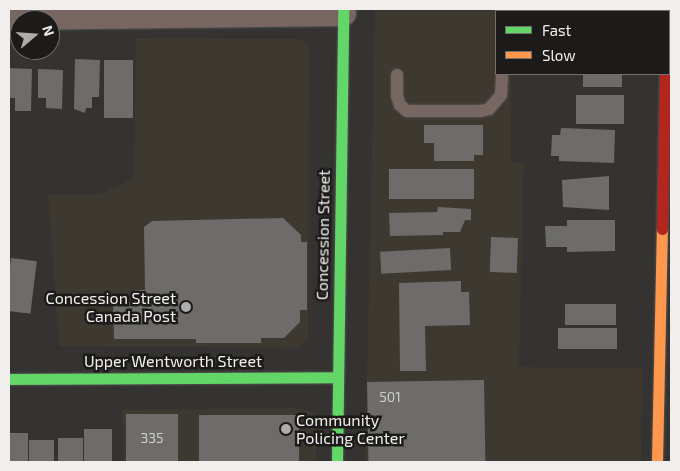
<!DOCTYPE html>
<html>
<head>
<meta charset="utf-8">
<style>
  body { margin:0 }
  #map { position:relative; width:680px; height:471px; overflow:hidden; background:#343331; font-family:"Exo 2",sans-serif }
  div>[style] { position:absolute }
  [style*='--x'] { left:calc(var(--x)*1px); top:calc(var(--y)*1px); width:calc(var(--w)*1px); rotate:calc(var(--a)*1deg) }
  .built>* { inset:0; background:#3d3830 }
  .building>* { inset:0; background:#6d6c6b; transform-origin:0 0 }
  .roads { filter:drop-shadow(0 0 1px #515150) drop-shadow(0 0 1px #515150) }
  .lane>* { height:12px; margin:-6px; padding:0 6px; transform-origin:6px; border-radius:6px; background:#776662 }
  .street>* { height:25px; margin:-12.5px; padding:0 12.5px; transform-origin:12.5px; border-radius:12.5px; background:#776662 }
  .fast>* { height:11px; margin:-5.5px; padding:0 5.5px; transform-origin:5.5px; border-radius:5.5px; background:#63d668 }
  .slow>* { height:11px; margin:-5.5px; padding:0 5.5px; transform-origin:5.5px; border-radius:5.5px; background:#ff974d }
  .jam>* { height:11px; margin:-5.5px; padding:0 5.5px; transform-origin:5.5px; border-radius:5.5px; background:#b3261e }
  .dots>* { width:14px; height:14px; translate:-50% -50%; box-sizing:border-box; border:2px solid #1c1b1a; border-radius:50% }
  span { translate:-50% -50%; white-space:nowrap; text-align:center; line-height:1.15; -webkit-text-stroke:5px #1c1b1a; paint-order:stroke }
  .number-label { font-size:14px; color:#cfcecc }
  .number-label span { -webkit-text-stroke-width:0 }
  .street-label { font-size:16px; color:#f0efed }
  .poi-label { font-size:16px; color:#f0efed }
  .right { translate:-100% -50%; text-align:right }
  .left { translate:0 -50%; text-align:left }
  .frame { position:absolute; inset:0; border:10px solid #f0efed; pointer-events:none }
  .legend { position:absolute; left:495px; top:10px; width:175px; height:65px; box-sizing:border-box; background:#1c1b1a; border:1px solid #71706e; margin:0; padding:6px 9px; list-style:none; font-size:15px; color:#f0efed }
  .legend li { display:flex; align-items:center; gap:10px; height:25px }
  .legend b { width:25px; border:1px solid #71706e }
  .north { position:absolute; left:10px; top:10px; width:50px; height:50px; box-sizing:border-box; background:#1c1b1a; border:1px solid #71706e; border-radius:50%; rotate:72deg; font-size:14px; font-weight:700; line-height:20px; text-align:center; color:#f0efed }
  .north::after { content:''; display:block; margin:auto; width:18px; height:22px; background:#aeadab; clip-path:polygon(50% 0,100% 100%,50% 72%,0 100%) }
</style>
</head>
<body>
<div id="map">
  <div class="built">
    <div style="clip-path:polygon(375px 9px,512px 9px,496px 11px,496px 74px,511px 74px,511px 162px,524px 163px,519px 367px,642px 368px,641px 462px,365px 462px)"></div>
    <div style="clip-path:polygon(136px 38px,297px 39px,309px 44px,308px 338px,300px 348px,59px 346px,48px 195px,101px 194px,134px 178px)"></div>
    <div style="clip-path:polygon(293px 408px,316px 412px,316px 462px,124px 462px,122px 410px)"></div>
  </div>
  <div class="building">
    <div style="left:573px;top:9px;width:46px;height:2px"></div>
    <div style="clip-path:polygon(75px 59px,100px 60px,99px 97px,92px 97px,92px 108px,86px 108px,85px 113px,74px 109px)"></div>
    <div style="left:104px;top:60px;width:29px;height:58px"></div>
    <div style="clip-path:polygon(9px 68px,32px 69px,31px 111px,15px 111px,15px 98px,9px 98px)"></div>
    <div style="clip-path:polygon(38px 69px,63px 70px,62px 109px,46px 108px,46px 98px,38px 98px)"></div>
    <div style="left:583px;top:74px;width:39px;height:13px"></div>
    <div style="left:576px;top:95px;width:48px;height:29px"></div>
    <div style="clip-path:polygon(424px 125px,483px 125px,483px 155px,474px 155px,474px 161px,434px 161px,434px 143px,424px 143px)"></div>
    <div style="clip-path:polygon(561px 128px,615px 130px,614px 163px,559px 161px,559px 156px,551px 156px,552px 135px,560px 135px)"></div>
    <div style="left:474px;top:169px;width:30px;height:85px;rotate:90deg"></div>
    <div style="clip-path:polygon(609px 176px,609px 210px,563px 207px,562px 180px)"></div>
    <div style="clip-path:polygon(438px 207px,471px 209px,471px 220px,465px 220px,460px 232px,443px 232px,443px 235px,390px 236px,389px 213px,437px 212px)"></div>
    <div style="clip-path:polygon(283px 218px,301px 235px,301px 242px,307px 242px,307px 310px,300px 310px,300px 322px,284px 338px,261px 338px,261px 343px,196px 343px,196px 339px,114px 339px,113px 302px,135px 302px,135px 290px,145px 290px,144px 227px,152px 221px)"></div>
    <div style="clip-path:polygon(567px 220px,615px 220px,615px 251px,567px 252px,567px 247px,546px 247px,545px 226px,567px 226px)"></div>
    <div style="left:491px;top:237px;width:27px;height:35px;rotate:2deg"></div>
    <div style="left:450px;top:248px;width:22px;height:70px;rotate:87deg"></div>
    <div style="left:11px;top:258px;width:26px;height:53px;rotate:7deg"></div>
    <div style="clip-path:polygon(461px 281px,461px 292px,469px 292px,470px 325px,425px 326px,426px 371px,400px 371px,399px 283px)"></div>
    <div style="left:616px;top:304px;width:21px;height:51px;rotate:90deg"></div>
    <div style="left:558px;top:328px;width:59px;height:21px"></div>
    <div style="left:484px;top:380px;width:82px;height:117px;rotate:89deg"></div>
    <div style="left:126px;top:414px;width:52px;height:48px"></div>
    <div style="left:299px;top:415px;width:47px;height:100px;rotate:90deg"></div>
    <div style="left:84px;top:429px;width:28px;height:33px"></div>
    <div style="left:9px;top:433px;width:19px;height:29px"></div>
    <div style="left:83px;top:438px;width:24px;height:25px;rotate:90deg"></div>
    <div style="left:29px;top:440px;width:25px;height:22px"></div>
  </div>
  <div class="roads">
    <div class="lane">
      <div style="--x:504;--y:11;--w:2;--a:-90"></div>
      <div style="--x:397;--y:75;--w:21;--a:90"></div>
      <div style="--x:397;--y:96;--w:9;--a:72"></div>
      <div style="--x:400;--y:105;--w:9;--a:41"></div>
      <div style="--x:407;--y:111;--w:74;--a:0"></div>
      <div style="--x:481;--y:111;--w:8;--a:-14"></div>
      <div style="--x:489;--y:109;--w:18;--a:-49"></div>
      <div style="--x:501;--y:95;--w:21;--a:-87"></div>
    </div>
    <div class="street">
      <div style="--x:666;--y:11;--w:2;--a:-90"></div>
      <div style="--x:9;--y:17;--w:334;--a:-0.7"></div>
    </div>
    <div class="fast">
      <div style="--x:9;--y:379;--w:328;--a:-0.3"></div>
      <div style="--x:337;--y:462;--w:453;--a:-89.2"></div>
    </div>
    <div class="slow">
      <div style="--x:657;--y:462;--w:233;--a:-88.8"></div>
    </div>
    <div class="jam">
      <div style="--x:662;--y:229;--w:155;--a:-88.9"></div>
    </div>
  </div>
  <div class="dots">
    <div style="left:186px;top:307px;background:#aeadab"></div>
    <div style="left:286px;top:429px;background:#aeadab"></div>
  </div>
  <div class="number-label">
    <span style="left:390px;top:397px">501</span>
    <span style="left:152px;top:438px">335</span>
  </div>
  <div class="street-label">
    <span style="left:323px;top:235px;rotate:-89deg">Concession Street</span>
    <span style="left:173px;top:361px">Upper Wentworth Street</span>
  </div>
  <div class="poi-label">
    <span class="right" style="left:176px;top:307px">Concession Street<br>Canada Post</span>
    <span class="left" style="left:296px;top:429px">Community<br>Policing Center</span>
  </div>
  <div class="frame"></div>
  <ul class="legend">
  <li><b style="height:6px;background:#63d668"></b>Fast</li>
  <li><b style="height:6px;background:#ff974d"></b>Slow</li>
  </ul>
  <div class="north">N</div>
</div>
</body>
</html>
